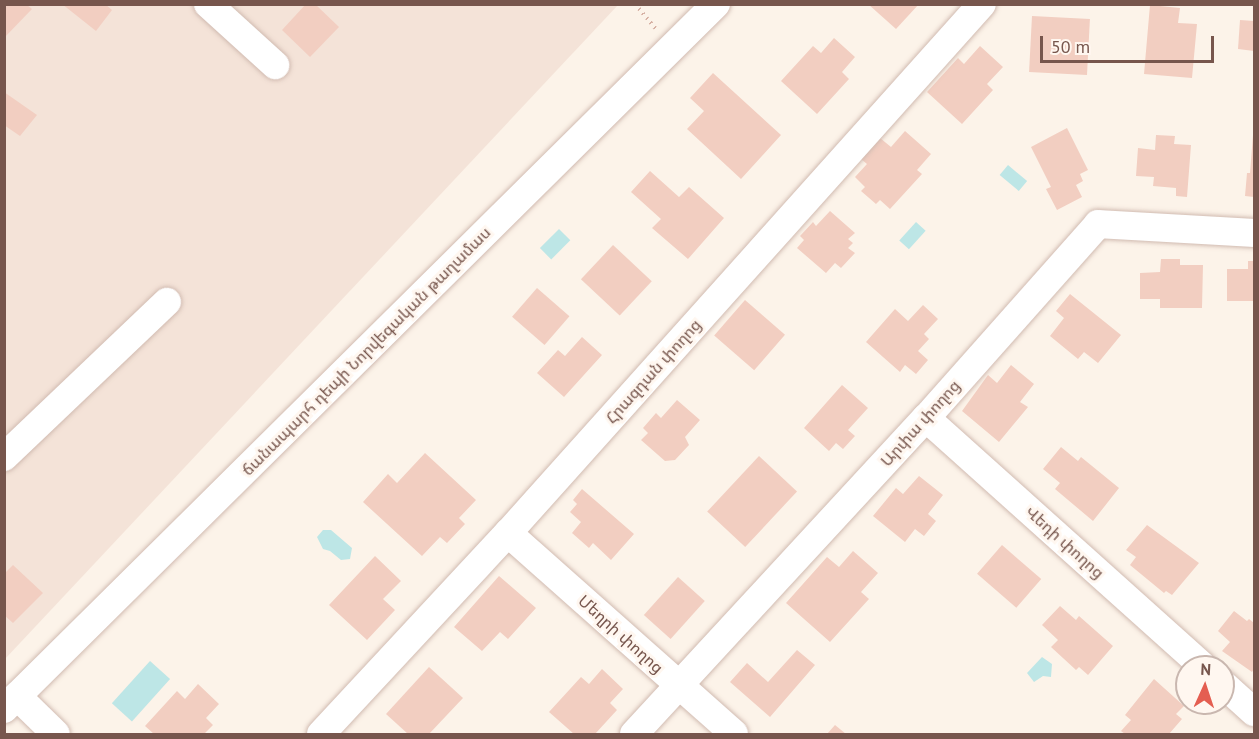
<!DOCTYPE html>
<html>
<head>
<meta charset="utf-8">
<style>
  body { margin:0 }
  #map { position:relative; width:1259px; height:739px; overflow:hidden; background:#fcf3e9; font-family:"PT Sans","Noto Sans Armenian",sans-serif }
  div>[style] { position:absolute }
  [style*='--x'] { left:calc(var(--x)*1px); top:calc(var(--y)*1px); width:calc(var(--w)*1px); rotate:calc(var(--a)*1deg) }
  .residential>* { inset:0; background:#f4e3d8 }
  .water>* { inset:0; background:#bde6e6; transform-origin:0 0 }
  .building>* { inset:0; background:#f2cec1; transform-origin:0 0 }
  .path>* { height:4px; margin-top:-2px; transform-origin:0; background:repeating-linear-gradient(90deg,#d7b1a4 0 1.5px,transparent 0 6px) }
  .roads { filter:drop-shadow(0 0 2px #d1bbb1) drop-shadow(0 0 2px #d1bbb1) }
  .minor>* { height:28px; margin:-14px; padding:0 14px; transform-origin:14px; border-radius:14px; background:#fff }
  span { translate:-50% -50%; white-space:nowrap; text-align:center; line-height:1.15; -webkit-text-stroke:6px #fff7f0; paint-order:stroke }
  .street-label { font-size:16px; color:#77564d }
  .frame { position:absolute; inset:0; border:6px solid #77564d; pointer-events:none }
  .north { position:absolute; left:1175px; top:655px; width:60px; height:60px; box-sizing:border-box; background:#fff7f0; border:2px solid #c9b7af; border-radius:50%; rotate:3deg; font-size:16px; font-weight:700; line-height:24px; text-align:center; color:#77564d }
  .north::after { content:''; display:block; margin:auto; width:21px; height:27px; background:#e45e51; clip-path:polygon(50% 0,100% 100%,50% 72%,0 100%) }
  .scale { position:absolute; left:1040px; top:36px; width:174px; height:27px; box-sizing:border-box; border:3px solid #77564d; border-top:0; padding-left:8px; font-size:18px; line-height:21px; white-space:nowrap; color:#77564d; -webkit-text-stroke:4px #fff7f0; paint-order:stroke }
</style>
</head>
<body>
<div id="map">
  <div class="residential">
    <div style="clip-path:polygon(5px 5px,618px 5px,5px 659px)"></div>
  </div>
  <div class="water">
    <div style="left:1008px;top:165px;width:25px;height:13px;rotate:40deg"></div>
    <div style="left:916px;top:222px;width:13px;height:25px;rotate:42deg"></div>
    <div style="left:559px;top:229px;width:16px;height:27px;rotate:45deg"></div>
    <div style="clip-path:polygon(323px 530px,331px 530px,352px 548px,350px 559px,341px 560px,330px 551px,323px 549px,317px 537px)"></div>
    <div style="clip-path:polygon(1042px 657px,1052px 664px,1051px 677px,1043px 676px,1034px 682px,1027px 673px)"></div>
    <div style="left:150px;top:661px;width:27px;height:57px;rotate:42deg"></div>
  </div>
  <div class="building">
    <div style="clip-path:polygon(62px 4px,105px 4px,112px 10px,96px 31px)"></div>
    <div style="clip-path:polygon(306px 4px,315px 4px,339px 27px,310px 57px,282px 30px)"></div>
    <div style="clip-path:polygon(868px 4px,919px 4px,896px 29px)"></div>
    <div style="clip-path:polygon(4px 5px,27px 5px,32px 9px,4px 38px)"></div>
    <div style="clip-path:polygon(1150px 5px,1180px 8px,1178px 23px,1197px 24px,1192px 78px,1144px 74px)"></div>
    <div style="left:1032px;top:16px;width:58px;height:56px;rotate:3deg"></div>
    <div style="clip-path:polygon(1240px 20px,1254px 21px,1254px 51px,1238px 49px)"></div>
    <div style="clip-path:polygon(834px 38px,855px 57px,842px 72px,849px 79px,817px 114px,781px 81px,813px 46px,821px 53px)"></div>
    <div style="clip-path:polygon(980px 46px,1003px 67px,987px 84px,993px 90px,962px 124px,927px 92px,958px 58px,964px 64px)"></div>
    <div style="clip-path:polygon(713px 73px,781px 135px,741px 179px,687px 129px,704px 111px,690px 98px)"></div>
    <div style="clip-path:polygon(4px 92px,37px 115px,20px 136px,4px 125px)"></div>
    <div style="clip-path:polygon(1067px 128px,1088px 170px,1080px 174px,1083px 181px,1076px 185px,1082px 197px,1057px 210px,1046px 189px,1051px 187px,1031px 147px)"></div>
    <div style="clip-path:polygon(905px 131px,931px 154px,917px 170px,922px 174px,890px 209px,880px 200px,876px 204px,861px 191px,865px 187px,855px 177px,867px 164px,861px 159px,880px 138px,891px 147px)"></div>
    <div style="clip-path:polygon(1156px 135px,1175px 136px,1174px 144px,1191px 145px,1187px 197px,1176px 196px,1176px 188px,1153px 186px,1154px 177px,1136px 176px,1138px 148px,1155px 150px)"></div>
    <div style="clip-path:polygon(1253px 135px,1254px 135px,1254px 197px,1245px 196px,1247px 173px,1250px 173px)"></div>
    <div style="clip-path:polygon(650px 171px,679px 197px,689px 187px,724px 218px,688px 259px,652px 228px,661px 219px,631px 192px)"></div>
    <div style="clip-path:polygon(830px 211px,855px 233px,848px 239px,853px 243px,848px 248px,855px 253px,841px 268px,835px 263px,826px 273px,797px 248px,804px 240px,800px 236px,813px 222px,816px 226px)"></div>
    <div style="left:613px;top:245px;width:53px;height:47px;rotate:43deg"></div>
    <div style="clip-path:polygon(1161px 259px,1180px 259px,1180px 265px,1203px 265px,1202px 308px,1160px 308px,1160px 299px,1140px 299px,1140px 273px,1160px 272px)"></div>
    <div style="clip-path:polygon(1248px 261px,1254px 261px,1254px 301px,1227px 301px,1227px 269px,1248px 269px)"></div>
    <div style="left:537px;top:288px;width:43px;height:38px;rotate:41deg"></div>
    <div style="clip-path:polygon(1070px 294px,1121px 335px,1098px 363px,1084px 352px,1078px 359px,1050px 336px,1064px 318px,1056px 311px)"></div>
    <div style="left:745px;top:300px;width:53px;height:47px;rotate:41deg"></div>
    <div style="clip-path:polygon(923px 305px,938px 319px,924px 334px,929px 339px,918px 351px,928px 360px,916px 374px,905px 365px,900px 372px,866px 342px,895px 309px,908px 321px)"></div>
    <div style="clip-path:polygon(582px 337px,602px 355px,564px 397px,537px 373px,558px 350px,565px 356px)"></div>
    <div style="clip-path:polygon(1011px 365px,1034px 384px,1020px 402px,1028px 407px,999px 442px,962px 411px,988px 375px,997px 383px)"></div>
    <div style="clip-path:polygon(842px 385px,868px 408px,848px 430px,855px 436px,843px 449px,836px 443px,829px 451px,804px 428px)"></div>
    <div style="clip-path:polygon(677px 400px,700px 420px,685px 437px,689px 445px,675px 460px,665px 461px,641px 440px,648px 433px,643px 428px,656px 413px,661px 418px)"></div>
    <div style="clip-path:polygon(1061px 447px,1078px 461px,1081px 457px,1119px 488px,1093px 521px,1055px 489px,1060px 483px,1043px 469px)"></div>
    <div style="clip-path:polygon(425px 453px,476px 500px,459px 518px,465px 524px,447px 543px,440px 537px,422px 556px,363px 502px,388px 474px,397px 483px)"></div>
    <div style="left:759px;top:456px;width:52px;height:76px;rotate:43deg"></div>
    <div style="clip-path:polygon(919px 476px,943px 495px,928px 514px,936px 521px,924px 536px,915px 529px,905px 542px,873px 516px,896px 488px,903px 494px)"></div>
    <div style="clip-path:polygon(582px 489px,634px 534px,611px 560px,593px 543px,589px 548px,572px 533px,581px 522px,570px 512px,577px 504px,573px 500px)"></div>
    <div style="clip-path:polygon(1147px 525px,1199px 563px,1172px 595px,1166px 591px,1164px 593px,1130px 565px,1136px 557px,1126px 550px)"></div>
    <div style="left:1002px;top:545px;width:52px;height:38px;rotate:41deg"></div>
    <div style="clip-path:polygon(853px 551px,878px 573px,861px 592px,869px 599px,830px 642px,786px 603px,827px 557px,839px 567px)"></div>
    <div style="clip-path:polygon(375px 556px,401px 581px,383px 599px,395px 610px,367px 640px,329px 605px)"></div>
    <div style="clip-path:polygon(13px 565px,43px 593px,13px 623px,4px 615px,4px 574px)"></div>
    <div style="clip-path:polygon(499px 576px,536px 608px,508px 639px,500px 632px,482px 651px,454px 627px)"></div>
    <div style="left:678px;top:577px;width:36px;height:51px;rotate:42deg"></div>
    <div style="clip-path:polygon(1060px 606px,1076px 620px,1079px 616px,1113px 646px,1088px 675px,1079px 667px,1076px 670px,1051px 647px,1058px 640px,1042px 625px)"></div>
    <div style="clip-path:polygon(1234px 611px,1247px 621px,1249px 619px,1254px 623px,1254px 669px,1252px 672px,1222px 651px,1230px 642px,1218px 631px)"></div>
    <div style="clip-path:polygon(797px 650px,815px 665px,770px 717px,730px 682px,747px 663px,768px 682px)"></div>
    <div style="clip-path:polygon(429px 667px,463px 698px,429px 734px,408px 734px,386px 714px)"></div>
    <div style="clip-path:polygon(602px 669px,623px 689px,610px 703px,617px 710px,595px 734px,574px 734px,549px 712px,581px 677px,589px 684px)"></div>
    <div style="clip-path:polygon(1154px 679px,1184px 706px,1176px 714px,1182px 719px,1169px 734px,1125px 734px,1121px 731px,1131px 720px,1125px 715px)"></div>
    <div style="clip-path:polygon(198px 684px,219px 704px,206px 718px,213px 725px,204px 734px,154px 734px,145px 726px,177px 691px,185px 699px)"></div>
    <div style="clip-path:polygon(835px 725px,846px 734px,827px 734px)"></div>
  </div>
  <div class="path">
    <div style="--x:635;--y:4;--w:33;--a:50"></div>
  </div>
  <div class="roads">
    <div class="minor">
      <div style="--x:208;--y:4;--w:91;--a:42.3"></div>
      <div style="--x:926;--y:418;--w:373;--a:41.9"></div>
      <div style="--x:4;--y:457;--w:225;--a:-43.6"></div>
      <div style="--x:508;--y:533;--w:302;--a:41.6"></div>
      <div style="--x:1223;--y:684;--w:42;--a:42.1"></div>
      <div style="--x:17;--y:696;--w:54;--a:44.3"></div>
      <div style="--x:4;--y:709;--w:1002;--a:-44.72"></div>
      <div style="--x:321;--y:734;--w:275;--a:-47.1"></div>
      <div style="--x:508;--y:533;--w:710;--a:-48.14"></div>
      <div style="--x:634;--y:734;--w:430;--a:-47.3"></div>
      <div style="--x:926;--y:418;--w:259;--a:-48.4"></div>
      <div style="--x:1098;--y:224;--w:156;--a:3.3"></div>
    </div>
  </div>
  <div class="street-label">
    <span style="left:366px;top:351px;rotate:-45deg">ճանապարհ դեպի Նորվեգական թաղամաս</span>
    <span style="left:653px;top:371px;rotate:-48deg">Հրազդան փողոց</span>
    <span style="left:920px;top:423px;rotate:-48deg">Արփա փողոց</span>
    <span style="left:1065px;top:542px;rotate:42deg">Վեդի փողոց</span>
    <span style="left:621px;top:634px;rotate:42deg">Մեղրի փողոց</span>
  </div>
  <div class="frame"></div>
  <div class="north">N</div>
  <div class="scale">50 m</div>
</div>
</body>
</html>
